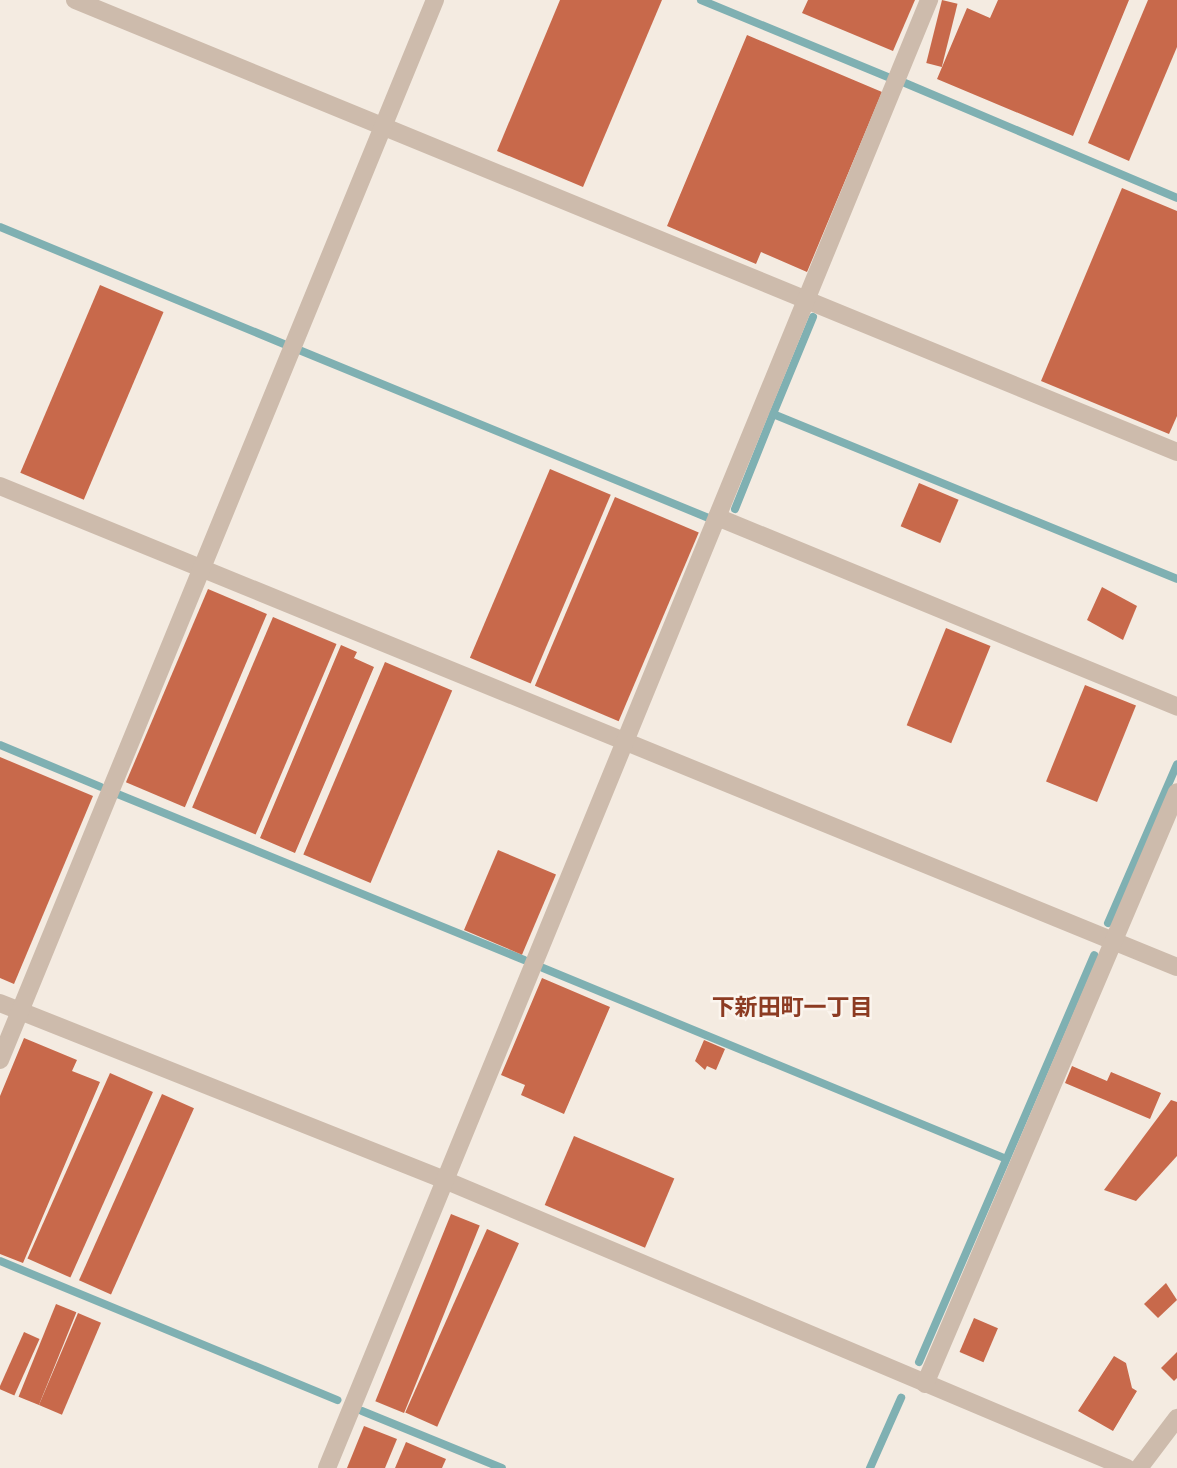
<!DOCTYPE html>
<html>
<head>
<meta charset="utf-8">
<style>
  body { margin:0 }
  #map { position:relative; width:1177px; height:1468px; overflow:hidden; background:#f4ebe1; font-family:"Alegreya Sans","Noto Sans JP",sans-serif }
  div>[style] { position:absolute }
  [style*='--x'] { left:calc(var(--x)*1px); top:calc(var(--y)*1px); width:calc(var(--w)*1px); rotate:calc(var(--a)*1deg) }
  .stream>* { height:8px; margin:-4px; padding:0 4px; transform-origin:4px; border-radius:4px; background:#7fb0b2 }
  .building>* { inset:0; background:#c8694b; transform-origin:0 0 }
  .minor>* { height:18px; margin:-9px; padding:0 9px; transform-origin:9px; border-radius:9px; background:#cdbbac }
  span { translate:-50% -50%; white-space:nowrap; text-align:center; line-height:1.15; -webkit-text-stroke:5px #fbf5ee; paint-order:stroke }
  .neighbourhood-label { font-size:23px; color:#8c3b22; font-weight:700 }
</style>
</head>
<body>
<div id="map">
  <div class="stream">
    <div style="--x:701;--y:0;--w:202;--a:22.4"></div>
    <div style="--x:905;--y:83;--w:295;--a:22.9"></div>
    <div style="--x:0;--y:227;--w:307;--a:22.4"></div>
    <div style="--x:299;--y:350;--w:442;--a:22.3"></div>
    <div style="--x:773;--y:414;--w:105;--a:-67.6"></div>
    <div style="--x:735;--y:509;--w:102;--a:-68.2"></div>
    <div style="--x:773;--y:414;--w:436;--a:22.2"></div>
    <div style="--x:0;--y:745;--w:109;--a:22.6"></div>
    <div style="--x:115;--y:793;--w:442;--a:22.2"></div>
    <div style="--x:1108;--y:923;--w:173;--a:-66.5"></div>
    <div style="--x:543;--y:968;--w:499;--a:22.4"></div>
    <div style="--x:0;--y:1261;--w:365;--a:22.4"></div>
    <div style="--x:919;--y:1362;--w:443;--a:-66.7"></div>
    <div style="--x:362;--y:1411;--w:151;--a:22.2"></div>
    <div style="--x:870;--y:1468;--w:77;--a:-66.1"></div>
  </div>
  <div class="building">
    <div style="clip-path:polygon(560px 0,662px 0,583px 187px,497px 151px)"></div>
    <div style="clip-path:polygon(808px 0,915px 0,893px 51px,802px 13px)"></div>
    <div style="left:942px;top:0;width:16px;height:65px;rotate:14deg"></div>
    <div style="clip-path:polygon(998px 0,1129px 0,1073px 136px,937px 79px,967px 8px,990px 18px)"></div>
    <div style="clip-path:polygon(1148px 0,1177px 0,1177px 47px,1129px 161px,1088px 143px)"></div>
    <div style="clip-path:polygon(747px 35px,882px 92px,807px 272px,761px 252px,756px 264px,667px 226px)"></div>
    <div style="clip-path:polygon(1122px 188px,1177px 211px,1177px 416px,1169px 434px,1041px 381px)"></div>
    <div style="left:100px;top:285px;width:69px;height:204px;rotate:23deg"></div>
    <div style="left:550px;top:469px;width:66px;height:205px;rotate:23deg"></div>
    <div style="left:919px;top:483px;width:43px;height:47px;rotate:23deg"></div>
    <div style="left:615px;top:497px;width:91px;height:205px;rotate:23deg"></div>
    <div style="clip-path:polygon(1102px 587px,1137px 606px,1123px 640px,1087px 620px)"></div>
    <div style="left:208px;top:589px;width:64px;height:210px;rotate:23deg"></div>
    <div style="left:273px;top:617px;width:69px;height:207px;rotate:23deg"></div>
    <div style="left:946px;top:628px;width:48px;height:105px;rotate:22deg"></div>
    <div style="clip-path:polygon(341px 645px,357px 652px,354px 658px,374px 667px,295px 853px,260px 838px)"></div>
    <div style="left:385px;top:662px;width:73px;height:209px;rotate:23deg"></div>
    <div style="left:1085px;top:685px;width:55px;height:104px;rotate:22deg"></div>
    <div style="clip-path:polygon(0 757px,93px 796px,14px 984px,0 978px)"></div>
    <div style="left:498px;top:850px;width:63px;height:87px;rotate:23deg"></div>
    <div style="clip-path:polygon(542px 978px,610px 1007px,564px 1114px,521px 1095px,525px 1085px,501px 1075px)"></div>
    <div style="clip-path:polygon(24px 1038px,77px 1060px,72px 1071px,100px 1082px,23px 1263px,0 1254px,0 1096px)"></div>
    <div style="clip-path:polygon(704px 1040px,725px 1049px,716px 1070px,707px 1066px,705px 1070px,695px 1061px)"></div>
    <div style="clip-path:polygon(1072px 1066px,1107px 1081px,1111px 1072px,1161px 1093px,1150px 1119px,1065px 1083px)"></div>
    <div style="left:110px;top:1073px;width:47px;height:203px;rotate:24deg"></div>
    <div style="left:162px;top:1094px;width:35px;height:204px;rotate:24deg"></div>
    <div style="clip-path:polygon(1171px 1100px,1177px 1102px,1177px 1156px,1136px 1201px,1104px 1190px)"></div>
    <div style="left:574px;top:1136px;width:109px;height:75px;rotate:23deg"></div>
    <div style="left:451px;top:1214px;width:31px;height:202px;rotate:22deg"></div>
    <div style="left:487px;top:1229px;width:35px;height:201px;rotate:24deg"></div>
    <div style="clip-path:polygon(1166px 1283px,1177px 1300px,1158px 1318px,1144px 1304px)"></div>
    <div style="left:56px;top:1304px;width:22px;height:100px;rotate:22deg"></div>
    <div style="left:78px;top:1313px;width:25px;height:100px;rotate:23deg"></div>
    <div style="left:974px;top:1318px;width:26px;height:37px;rotate:23deg"></div>
    <div style="left:24px;top:1332px;width:17px;height:62px;rotate:24deg"></div>
    <div style="clip-path:polygon(1177px 1352px,1177px 1378px,1174px 1381px,1161px 1368px)"></div>
    <div style="clip-path:polygon(1114px 1356px,1126px 1363px,1132px 1388px,1137px 1391px,1113px 1431px,1078px 1411px)"></div>
    <div style="clip-path:polygon(364px 1426px,397px 1439px,385px 1468px,347px 1468px)"></div>
    <div style="clip-path:polygon(406px 1442px,446px 1459px,442px 1468px,395px 1468px)"></div>
  </div>
  <div class="minor">
    <div style="--x:75;--y:0;--w:1191;--a:22.3"></div>
    <div style="--x:0;--y:486;--w:1271;--a:22.23"></div>
    <div style="--x:717;--y:517;--w:498;--a:22.4"></div>
    <div style="--x:0;--y:1003;--w:481;--a:21.7"></div>
    <div style="--x:447;--y:1181;--w:738;--a:22.88"></div>
    <div style="--x:0;--y:1060;--w:1146;--a:-67.69"></div>
    <div style="--x:925;--y:1384;--w:643;--a:-66.94"></div>
    <div style="--x:327;--y:1468;--w:1587;--a:-67.7"></div>
    <div style="--x:1139;--y:1468;--w:63;--a:-52.8"></div>
  </div>
  <div class="neighbourhood-label">
    <span style="left:792px;top:1009px">下新田町一丁目</span>
  </div>
</div>
</body>
</html>
